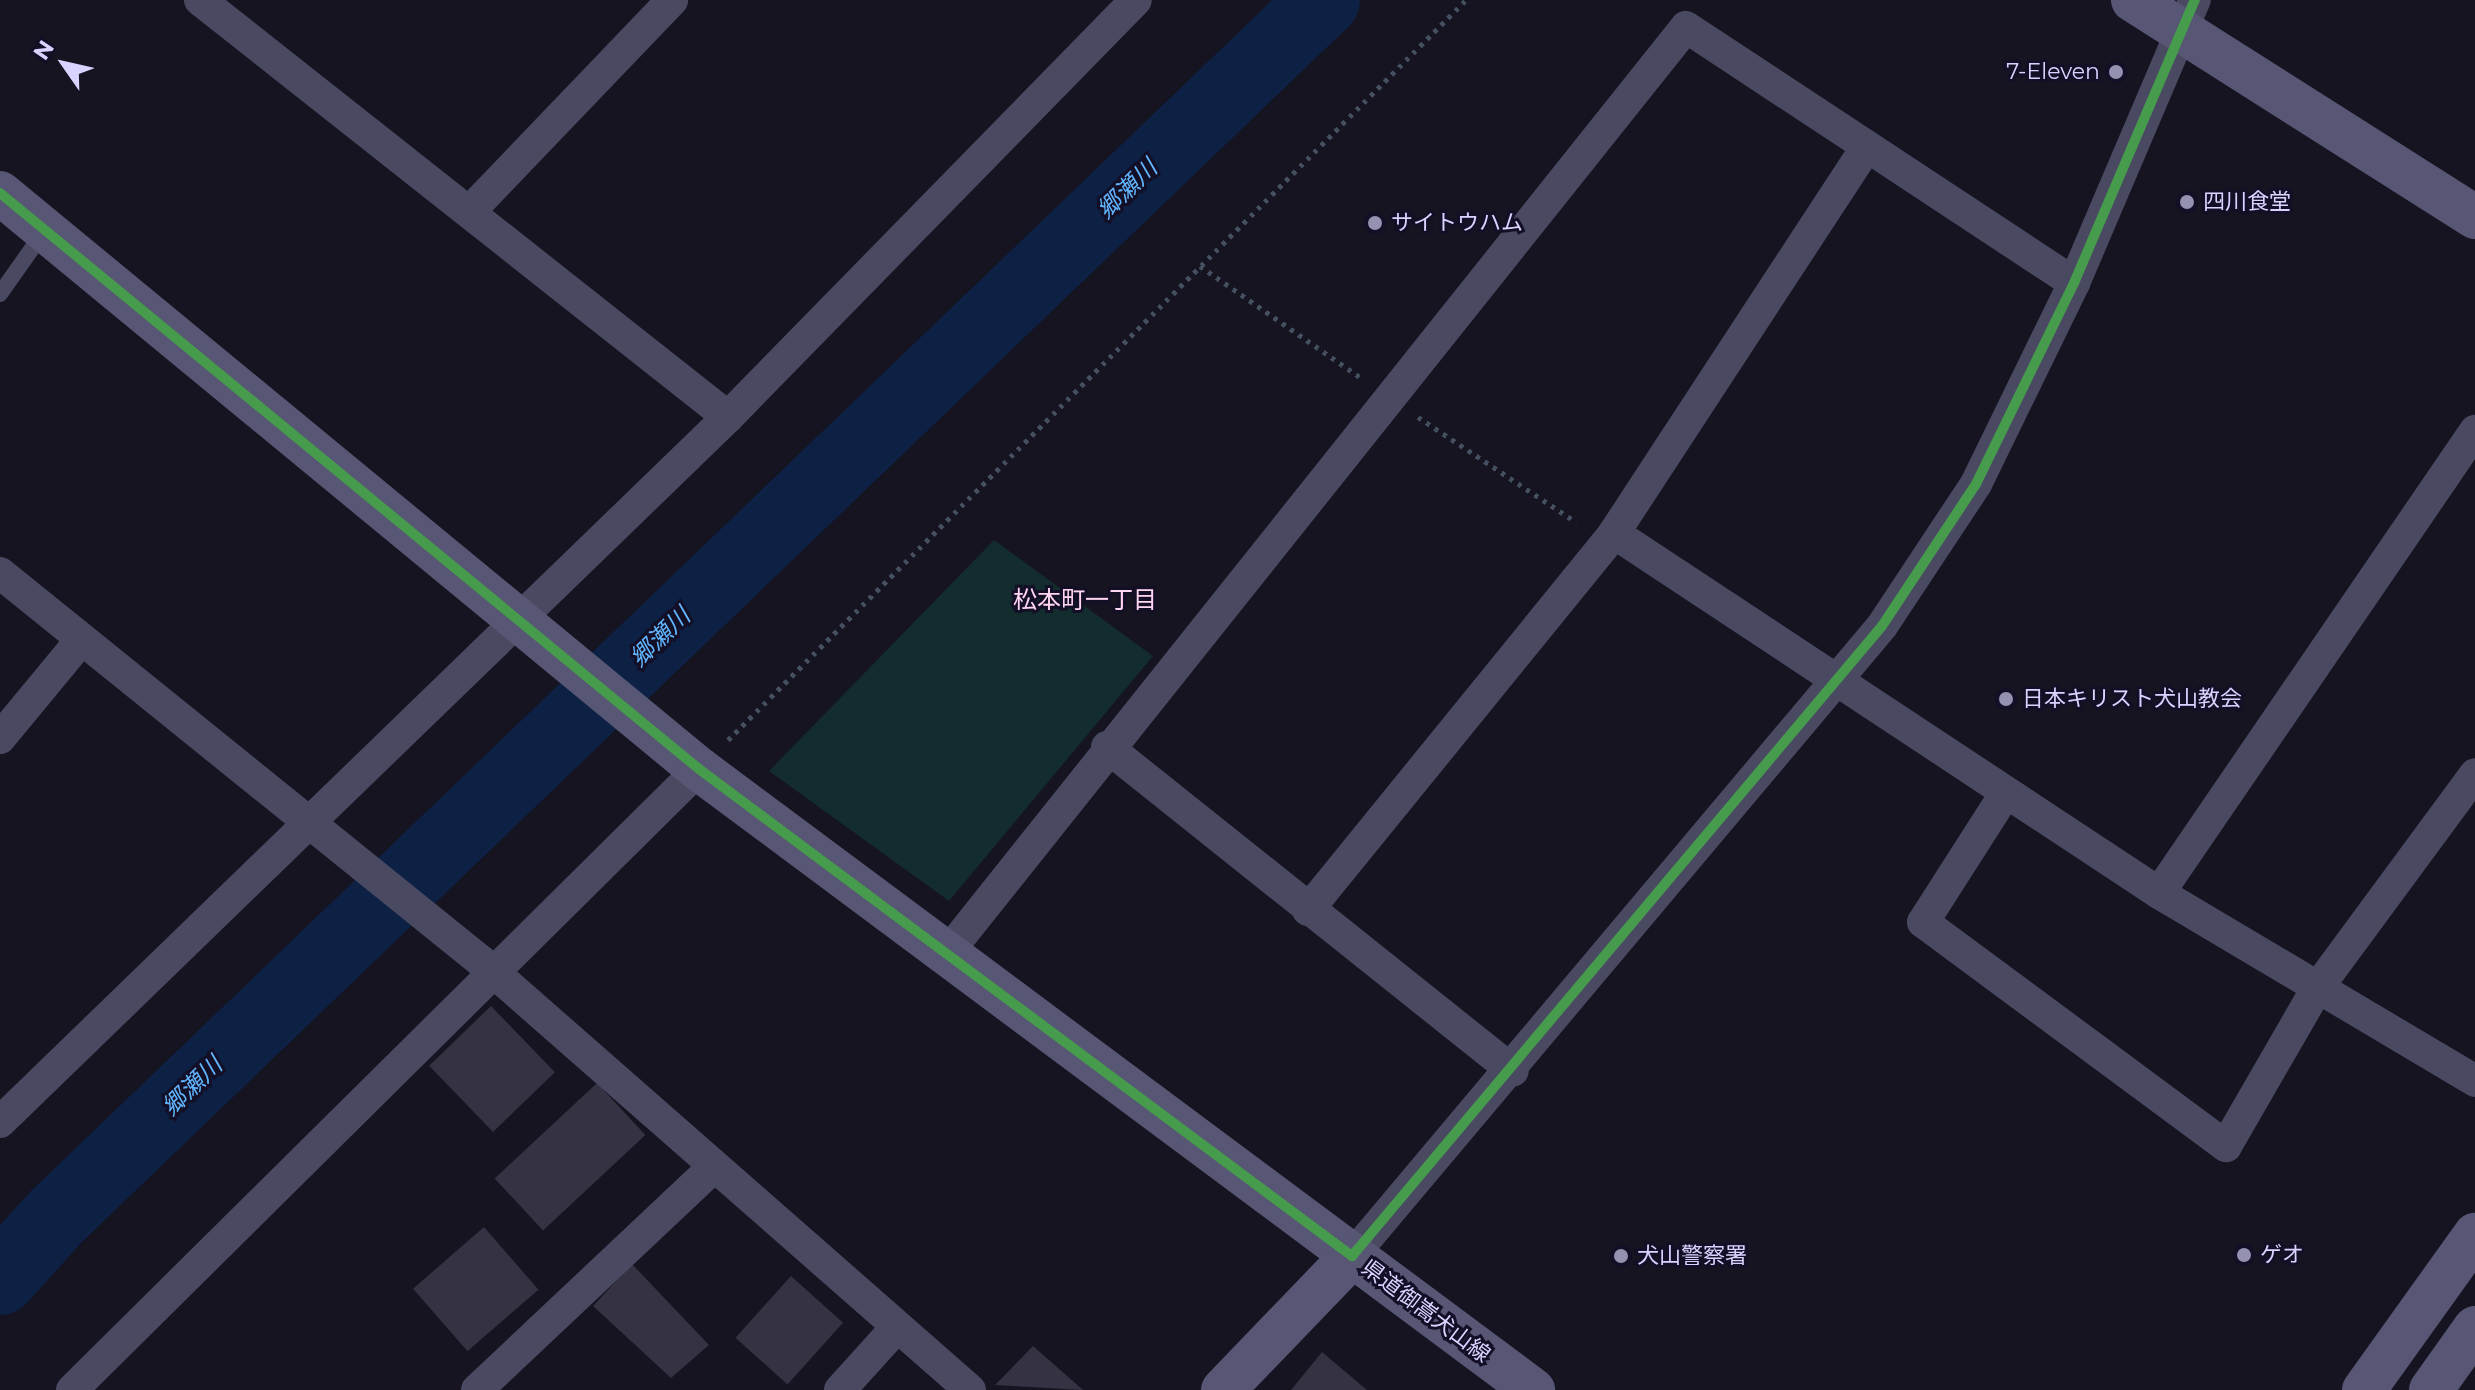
<!DOCTYPE html>
<html>
<head>
<meta charset="utf-8">
<style>
  body { margin:0 }
  #map { position:relative; width:2475px; height:1390px; overflow:hidden; background:#161421; font-family:Montserrat,"Noto Sans JP",sans-serif }
  div>[style] { position:absolute }
  [style*='--x'] { left:calc(var(--x)*1px); top:calc(var(--y)*1px); width:calc(var(--w)*1px); rotate:calc(var(--a)*1deg) }
  .green>* { inset:0; background:#132c2d }
  .river>* { height:72px; margin:-36px; padding:0 36px; transform-origin:36px; border-radius:36px; background:#0d2144 }
  .building>* { inset:0; background:#343243; transform-origin:0 0 }
  .path>* { height:5px; margin-top:-2.5px; transform-origin:0; background:repeating-linear-gradient(90deg,#44505f 0 4px,transparent 0 10px) }
  .lane>* { height:16px; margin:-8px; padding:0 8px; transform-origin:8px; border-radius:8px; background:#4a4962 }
  .street>* { height:32px; margin:-16px; padding:0 16px; transform-origin:16px; border-radius:16px; background:#4a4962 }
  .secondary>* { height:44px; margin:-22px; padding:0 22px; transform-origin:22px; border-radius:22px; background:#575674 }
  .cycleway>* { height:10px; margin:-5px; padding:0 5px; transform-origin:5px; border-radius:5px; background:#469c4c }
  .dots>* { width:22px; height:22px; translate:-50% -50%; box-sizing:border-box; border:4px solid #130f26; border-radius:50% }
  span { translate:-50% -50%; white-space:nowrap; text-align:center; line-height:1.15; -webkit-text-stroke:6px #130f26; paint-order:stroke }
  .poi-label { font-size:22px; color:#d9d4ff }
  .right { translate:-100% -50%; text-align:right }
  .left { translate:0 -50%; text-align:left }
  .street-label { font-size:22px; color:#d9d4ff }
  .water-label { font-size:24px; color:#62b6ff; font-style:italic }
  .neighbourhood-label { font-size:24px; color:#ffd6f0 }
  .north { position:absolute; left:24px; top:24px; width:80px; height:80px; -webkit-text-stroke:6px #130f26; paint-order:stroke; rotate:304deg; font-size:22px; font-weight:700; line-height:32px; text-align:center; color:#d9d4ff }
  .north::after { content:''; display:block; margin:auto; width:28px; height:36px; background:#d9d4ff; clip-path:polygon(50% 0,100% 100%,50% 72%,0 100%) }
</style>
</head>
<body>
<div id="map">
  <div class="green">
    <div style="clip-path:polygon(994px 540px,1153px 656px,949px 901px,769px 771px)"></div>
  </div>
  <div class="river">
    <div style="--x:0;--y:1279;--w:85;--a:-47.9"></div>
    <div style="--x:57;--y:1216;--w:1756;--a:-43.82"></div>
  </div>
  <div class="building">
    <div style="left:491px;top:1006px;width:92px;height:86px;rotate:46deg"></div>
    <div style="left:597px;top:1083px;width:71px;height:140px;rotate:47deg"></div>
    <div style="left:484px;top:1227px;width:83px;height:94px;rotate:49deg"></div>
    <div style="clip-path:polygon(632px 1264px,709px 1345px,671px 1378px,593px 1306px)"></div>
    <div style="left:791px;top:1276px;width:70px;height:83px;rotate:42deg"></div>
    <div style="clip-path:polygon(1033px 1346px,1083px 1390px,995px 1385px)"></div>
    <div style="clip-path:polygon(1322px 1352px,1367px 1390px,1291px 1390px)"></div>
  </div>
  <div class="path">
    <div style="--x:1200;--y:266;--w:195;--a:34.8"></div>
    <div style="--x:1418;--y:417;--w:190;--a:33.6"></div>
    <div style="--x:728;--y:740;--w:1045;--a:-45.08"></div>
  </div>
  <div class="lane">
    <div style="--x:0;--y:294;--w:75;--a:-54.8"></div>
  </div>
  <div class="street">
    <div style="--x:200;--y:0;--w:673;--a:38.3"></div>
    <div style="--x:470;--y:211;--w:292;--a:-46.2"></div>
    <div style="--x:1614;--y:533;--w:653;--a:33.45"></div>
    <div style="--x:2159;--y:893;--w:368;--a:30.7"></div>
    <div style="--x:0;--y:573;--w:619;--a:38.91"></div>
    <div style="--x:482;--y:962;--w:649;--a:41.25"></div>
    <div style="--x:0;--y:738;--w:127;--a:-50.4"></div>
    <div style="--x:1107;--y:747;--w:519;--a:38.59"></div>
    <div style="--x:2005;--y:794;--w:152;--a:122.6"></div>
    <div style="--x:1923;--y:922;--w:377;--a:36.5"></div>
    <div style="--x:2226;--y:1146;--w:180;--a:-60"></div>
    <div style="--x:2316;--y:990;--w:268;--a:-53.6"></div>
    <div style="--x:2159;--y:893;--w:560;--a:-55.63"></div>
    <div style="--x:1308;--y:910;--w:486;--a:-50.9"></div>
    <div style="--x:1614;--y:533;--w:462;--a:-56.8"></div>
    <div style="--x:948;--y:952;--w:1183;--a:-51.42"></div>
    <div style="--x:1686;--y:27;--w:465;--a:33.4"></div>
    <div style="--x:0;--y:1122;--w:1013;--a:-44.08"></div>
    <div style="--x:728;--y:417;--w:583;--a:-45.63"></div>
    <div style="--x:1352;--y:1256;--w:823;--a:-49.93"></div>
    <div style="--x:1882;--y:626;--w:170;--a:-56.5"></div>
    <div style="--x:1976;--y:484;--w:224;--a:-64"></div>
    <div style="--x:2074;--y:283;--w:308;--a:-66.9"></div>
    <div style="--x:72;--y:1390;--w:882;--a:-44.72"></div>
    <div style="--x:477;--y:1390;--w:325;--a:-43.3"></div>
    <div style="--x:840;--y:1390;--w:85;--a:-47.9"></div>
  </div>
  <div class="secondary">
    <div style="--x:2133;--y:0;--w:405;--a:32.4"></div>
    <div style="--x:0;--y:193;--w:906;--a:39.49"></div>
    <div style="--x:699;--y:769;--w:1040;--a:36.67"></div>
    <div style="--x:1223;--y:1390;--w:186;--a:-46.1"></div>
    <div style="--x:2364;--y:1390;--w:191;--a:-54.4"></div>
    <div style="--x:2431;--y:1390;--w:76;--a:-54.6"></div>
  </div>
  <div class="cycleway">
    <div style="--x:0;--y:193;--w:906;--a:39.49"></div>
    <div style="--x:699;--y:769;--w:815;--a:36.72"></div>
    <div style="--x:1352;--y:1256;--w:823;--a:-49.93"></div>
    <div style="--x:1882;--y:626;--w:170;--a:-56.5"></div>
    <div style="--x:1976;--y:484;--w:224;--a:-64"></div>
    <div style="--x:2074;--y:283;--w:308;--a:-66.9"></div>
  </div>
  <div class="dots">
    <div style="left:2116px;top:72px;background:#9591b1"></div>
    <div style="left:2187px;top:202px;background:#9591b1"></div>
    <div style="left:1375px;top:223px;background:#9591b1"></div>
    <div style="left:2006px;top:699px;background:#9591b1"></div>
    <div style="left:2244px;top:1255px;background:#9591b1"></div>
    <div style="left:1621px;top:1256px;background:#9591b1"></div>
  </div>
  <div class="poi-label">
    <span class="right" style="left:2100px;top:72px">7-Eleven</span>
    <span class="left" style="left:2203px;top:202px">四川食堂</span>
    <span class="left" style="left:1391px;top:223px">サイトウハム</span>
    <span class="left" style="left:2022px;top:699px">日本キリスト犬山教会</span>
    <span class="left" style="left:2260px;top:1255px">ゲオ</span>
    <span class="left" style="left:1637px;top:1256px">犬山警察署</span>
  </div>
  <div class="street-label">
    <span style="left:1426px;top:1311px;rotate:37deg">県道御嵩犬山線</span>
  </div>
  <div class="water-label">
    <span style="left:1127px;top:189px;rotate:-44deg">郷瀬川</span>
    <span style="left:660px;top:637px;rotate:-44deg">郷瀬川</span>
    <span style="left:192px;top:1086px;rotate:-44deg">郷瀬川</span>
  </div>
  <div class="neighbourhood-label">
    <span style="left:1085px;top:600px">松本町一丁目</span>
  </div>
  <div class="north">N</div>
</div>
</body>
</html>
